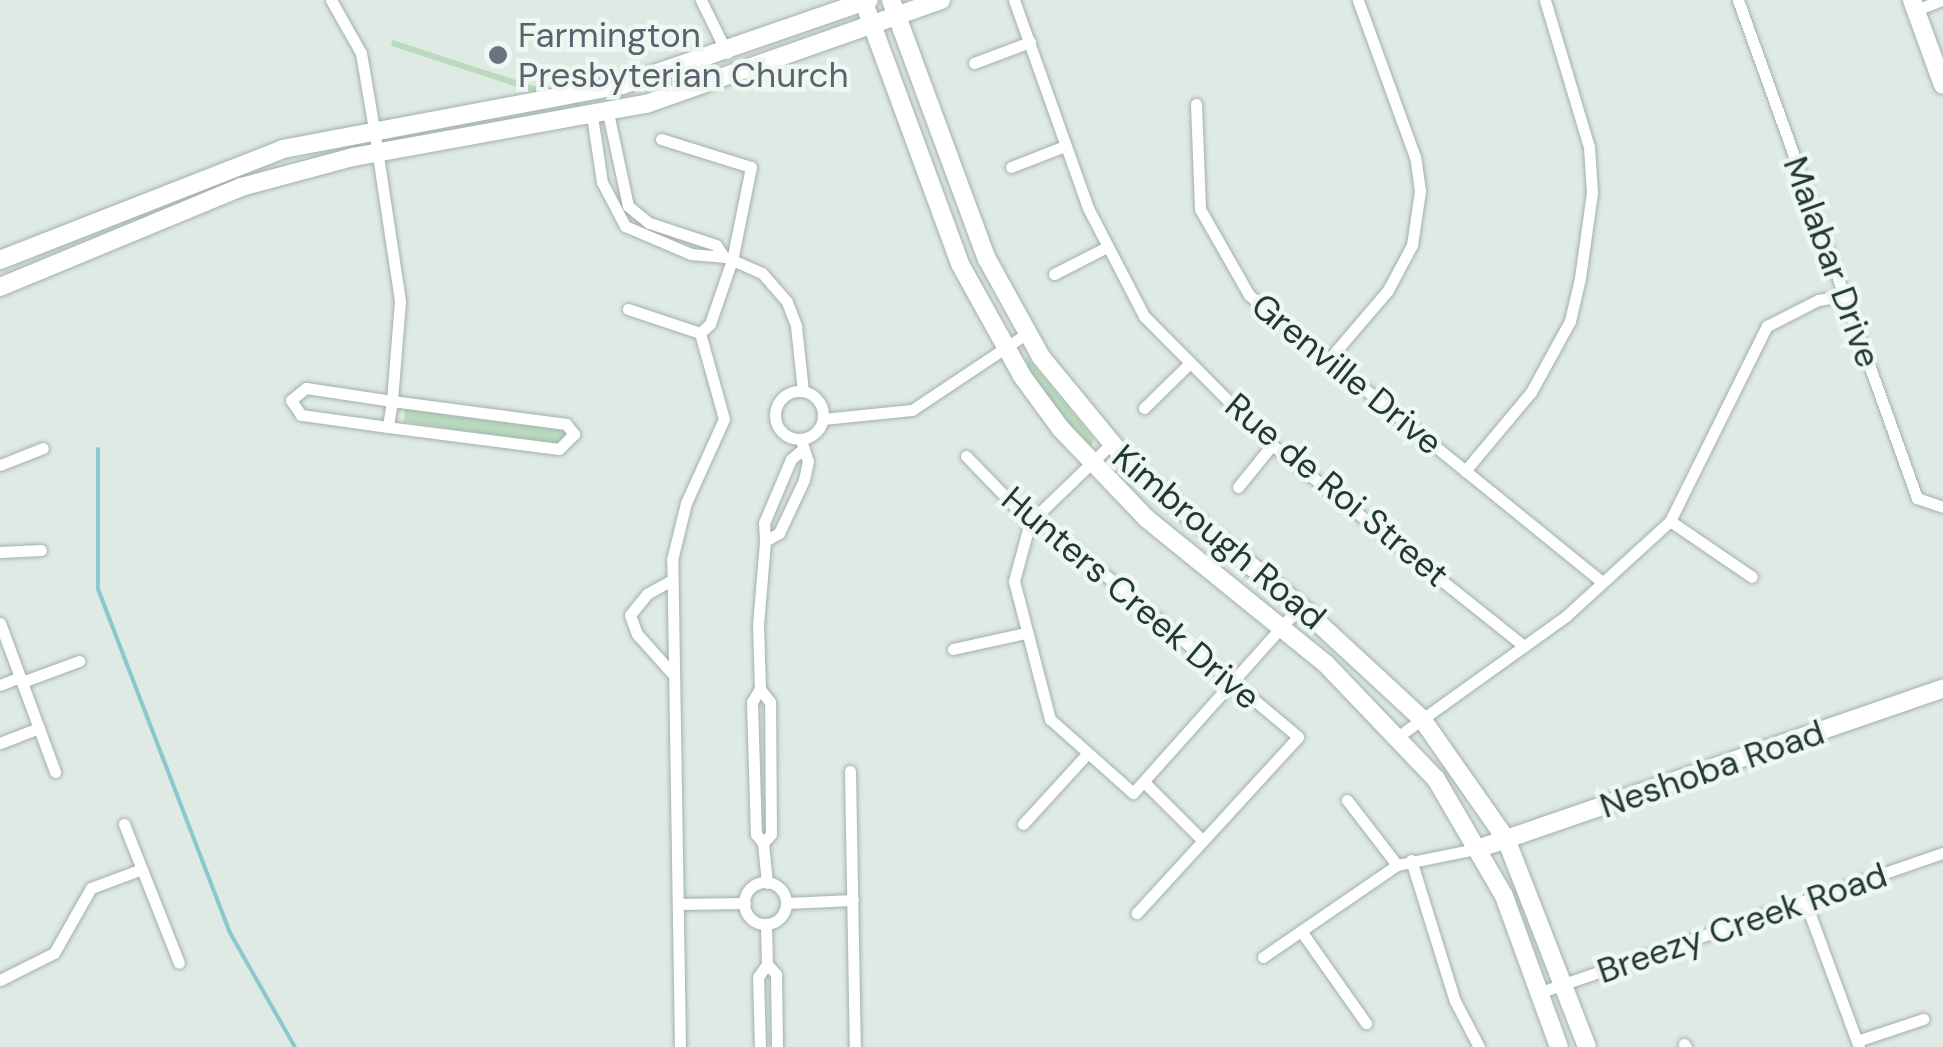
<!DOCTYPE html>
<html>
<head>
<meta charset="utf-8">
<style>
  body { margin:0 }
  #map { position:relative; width:1943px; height:1047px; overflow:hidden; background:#dfeae4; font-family:"DM Sans",sans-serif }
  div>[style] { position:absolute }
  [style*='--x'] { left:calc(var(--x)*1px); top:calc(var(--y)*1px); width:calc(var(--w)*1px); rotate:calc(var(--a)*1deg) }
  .green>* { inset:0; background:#b9dabf; transform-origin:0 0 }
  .stream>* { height:4px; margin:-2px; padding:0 2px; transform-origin:2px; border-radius:2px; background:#89c8cd }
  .roads { filter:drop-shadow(0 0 2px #a2b1aa) drop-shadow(0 0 2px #a2b1aa) }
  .street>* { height:11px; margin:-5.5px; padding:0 5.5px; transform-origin:5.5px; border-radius:5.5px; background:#fff }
  .street>.ring { margin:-5.5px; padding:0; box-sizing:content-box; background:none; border:11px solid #fff; border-radius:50% }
  .secondary>* { height:18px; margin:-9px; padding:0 9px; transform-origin:9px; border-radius:9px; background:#fff }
  .dots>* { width:28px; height:28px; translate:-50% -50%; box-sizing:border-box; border:5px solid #eff7f2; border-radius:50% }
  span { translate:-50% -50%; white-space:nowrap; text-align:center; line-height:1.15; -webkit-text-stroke:9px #eff7f2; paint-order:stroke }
  .worship-label { font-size:35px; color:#5b616d }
  .left { translate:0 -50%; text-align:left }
  .street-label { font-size:35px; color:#213930 }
</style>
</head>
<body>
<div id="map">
  <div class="green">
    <div style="left:580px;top:101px;width:6px;height:197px;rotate:108deg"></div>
    <div style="clip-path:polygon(1026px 356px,1093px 438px,1092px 445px,1086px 447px,1030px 377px)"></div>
    <div style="clip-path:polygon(405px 409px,563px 431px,567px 435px,560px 444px,404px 422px)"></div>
  </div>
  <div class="stream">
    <div style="--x:98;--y:449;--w:140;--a:90"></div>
    <div style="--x:98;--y:589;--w:366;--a:69"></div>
    <div style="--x:229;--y:931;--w:133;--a:60.4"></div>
  </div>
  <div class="roads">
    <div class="street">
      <div style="--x:331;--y:0;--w:61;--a:60.5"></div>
      <div style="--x:361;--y:53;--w:77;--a:80.3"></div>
      <div style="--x:374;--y:129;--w:174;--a:81.4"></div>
      <div style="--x:400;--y:301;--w:100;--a:94.6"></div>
      <div style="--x:392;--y:401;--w:176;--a:7.5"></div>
      <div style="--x:566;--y:424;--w:13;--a:51"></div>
      <div style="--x:574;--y:434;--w:21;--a:135"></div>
      <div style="--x:559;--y:449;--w:172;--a:-172.7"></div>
      <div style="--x:388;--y:427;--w:88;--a:-172.1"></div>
      <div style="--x:301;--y:415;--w:18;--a:-124"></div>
      <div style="--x:291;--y:400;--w:19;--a:-39"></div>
      <div style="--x:306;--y:388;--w:87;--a:8.6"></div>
      <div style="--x:392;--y:401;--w:26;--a:99"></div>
      <div style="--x:701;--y:0;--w:59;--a:63.9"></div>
      <div style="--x:1014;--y:0;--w:221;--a:70.4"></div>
      <div style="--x:1088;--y:208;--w:122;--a:62.6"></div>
      <div style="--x:1144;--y:316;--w:182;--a:45.2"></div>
      <div style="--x:1272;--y:445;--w:322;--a:38.6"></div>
      <div style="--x:1738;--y:0;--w:529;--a:70.23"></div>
      <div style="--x:1917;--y:498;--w:28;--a:19"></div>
      <div style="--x:1916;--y:10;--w:28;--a:-21"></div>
      <div style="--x:974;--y:63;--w:60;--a:-20.6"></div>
      <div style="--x:1196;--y:104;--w:105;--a:87.8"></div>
      <div style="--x:1200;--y:209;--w:99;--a:60.3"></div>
      <div style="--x:1249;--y:295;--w:455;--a:39.1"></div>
      <div style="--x:592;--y:116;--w:67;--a:81.4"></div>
      <div style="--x:602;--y:182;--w:50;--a:62.4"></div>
      <div style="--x:625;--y:226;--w:72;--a:23"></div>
      <div style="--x:691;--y:254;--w:33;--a:5"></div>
      <div style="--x:724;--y:257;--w:14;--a:-124"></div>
      <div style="--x:716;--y:245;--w:71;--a:-161.8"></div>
      <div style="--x:649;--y:223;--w:27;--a:-141"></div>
      <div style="--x:628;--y:206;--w:95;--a:-102.1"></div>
      <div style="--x:661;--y:139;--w:94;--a:17.3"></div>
      <div style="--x:751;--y:167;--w:95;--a:101.5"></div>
      <div style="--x:732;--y:260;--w:68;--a:109"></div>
      <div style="--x:710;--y:324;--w:13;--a:138"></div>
      <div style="--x:1011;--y:167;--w:58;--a:-21.3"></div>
      <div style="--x:728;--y:258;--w:37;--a:24"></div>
      <div style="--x:762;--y:273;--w:38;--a:49"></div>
      <div style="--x:787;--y:302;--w:26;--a:69"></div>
      <div style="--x:796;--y:326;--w:65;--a:83.9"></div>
      <div style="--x:1054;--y:274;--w:59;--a:-27"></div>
      <div style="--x:628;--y:309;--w:76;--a:18.4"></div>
      <div style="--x:1330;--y:358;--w:89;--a:-49.5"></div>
      <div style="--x:1388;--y:290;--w:51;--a:-61.9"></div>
      <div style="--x:1412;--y:245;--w:55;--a:-81.6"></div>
      <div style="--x:1420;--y:191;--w:34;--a:-98"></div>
      <div style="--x:1415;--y:157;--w:167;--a:-110"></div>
      <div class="ring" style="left:775px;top:391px;width:37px;height:37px"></div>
      <div style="--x:1144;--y:408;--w:63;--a:-44.4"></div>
      <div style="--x:823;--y:419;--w:89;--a:-5.8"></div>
      <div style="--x:912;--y:410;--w:137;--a:-33.7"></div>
      <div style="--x:801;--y:440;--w:22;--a:72"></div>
      <div style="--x:808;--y:461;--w:19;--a:102"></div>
      <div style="--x:804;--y:480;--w:59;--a:115.3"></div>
      <div style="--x:779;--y:533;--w:16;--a:150"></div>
      <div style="--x:765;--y:541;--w:18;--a:-93"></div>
      <div style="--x:764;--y:523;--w:69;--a:-67.1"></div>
      <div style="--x:791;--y:459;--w:13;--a:-39"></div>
      <div style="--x:1110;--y:445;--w:111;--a:136.1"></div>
      <div style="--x:1030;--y:522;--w:61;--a:105.2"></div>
      <div style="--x:1014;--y:581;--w:143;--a:75.4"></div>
      <div style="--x:1050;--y:719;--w:111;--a:41.7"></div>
      <div style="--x:1133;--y:793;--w:251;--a:-48.2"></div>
      <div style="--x:966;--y:456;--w:92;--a:45.9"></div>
      <div style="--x:1030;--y:522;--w:19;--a:16"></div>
      <div style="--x:1048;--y:527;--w:326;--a:40"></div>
      <div style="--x:1298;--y:737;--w:239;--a:132.5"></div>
      <div style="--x:0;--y:465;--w:46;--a:-21.6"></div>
      <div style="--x:1465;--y:471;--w:103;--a:-50.1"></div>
      <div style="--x:1531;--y:392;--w:81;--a:-61.2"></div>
      <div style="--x:1570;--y:321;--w:44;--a:-76.9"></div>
      <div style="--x:1580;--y:278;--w:86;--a:-82"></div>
      <div style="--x:1592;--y:193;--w:46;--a:-93.7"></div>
      <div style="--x:1589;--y:147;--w:153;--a:-106.7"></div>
      <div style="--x:1238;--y:487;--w:54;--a:-51"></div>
      <div style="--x:1670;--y:521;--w:99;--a:34.3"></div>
      <div style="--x:0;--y:552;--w:41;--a:-2.8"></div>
      <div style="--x:672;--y:580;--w:29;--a:151"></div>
      <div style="--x:647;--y:594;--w:27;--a:129"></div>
      <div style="--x:630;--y:615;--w:20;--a:70"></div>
      <div style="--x:637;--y:634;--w:52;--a:48.1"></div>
      <div style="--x:0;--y:623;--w:159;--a:69.7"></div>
      <div style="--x:953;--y:649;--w:74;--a:-12.5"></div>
      <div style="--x:22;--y:682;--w:61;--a:-20.2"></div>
      <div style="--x:0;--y:685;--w:22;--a:-22"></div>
      <div style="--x:760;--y:689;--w:15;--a:122"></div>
      <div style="--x:752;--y:702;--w:132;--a:88.3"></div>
      <div style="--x:756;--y:834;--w:11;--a:52"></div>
      <div style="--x:763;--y:843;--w:12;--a:-48"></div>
      <div style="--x:771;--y:834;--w:132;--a:-90.4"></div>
      <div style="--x:770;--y:702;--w:16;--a:-128"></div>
      <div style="--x:760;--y:689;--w:64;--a:-91.8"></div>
      <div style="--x:758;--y:625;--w:84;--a:-85.2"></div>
      <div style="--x:1400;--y:735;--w:204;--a:-35.6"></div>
      <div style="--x:1566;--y:616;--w:141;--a:-42.4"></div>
      <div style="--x:1670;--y:521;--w:218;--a:-63.6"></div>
      <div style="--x:1767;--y:326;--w:57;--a:-27"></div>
      <div style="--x:1818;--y:300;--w:26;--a:-9"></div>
      <div style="--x:0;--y:743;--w:42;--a:-21"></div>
      <div style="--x:850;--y:771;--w:276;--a:89"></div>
      <div style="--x:1144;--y:782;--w:82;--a:45"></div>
      <div style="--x:1347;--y:800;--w:82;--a:52.4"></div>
      <div style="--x:124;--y:824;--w:149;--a:68.4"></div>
      <div style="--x:1023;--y:824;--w:95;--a:-47.6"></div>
      <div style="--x:763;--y:843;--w:40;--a:84.3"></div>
      <div style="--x:1411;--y:860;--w:148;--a:72.7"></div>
      <div style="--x:1455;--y:1001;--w:52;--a:62.4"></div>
      <div class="ring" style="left:744px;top:882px;width:31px;height:31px"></div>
      <div style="--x:1805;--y:901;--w:156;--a:69.7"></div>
      <div style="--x:786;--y:903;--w:67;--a:-2.6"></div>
      <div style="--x:678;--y:904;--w:67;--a:-0.9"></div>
      <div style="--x:766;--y:924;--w:40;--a:88.6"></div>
      <div style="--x:767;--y:964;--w:13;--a:48"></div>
      <div style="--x:776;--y:974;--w:73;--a:89.2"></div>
      <div style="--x:1301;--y:931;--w:113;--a:54.8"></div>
      <div style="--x:1263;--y:957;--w:163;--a:-34.5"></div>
      <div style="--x:1397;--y:865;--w:85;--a:-11.6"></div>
      <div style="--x:0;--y:980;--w:60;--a:-26.6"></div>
      <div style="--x:54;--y:953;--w:75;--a:-60.4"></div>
      <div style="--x:91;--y:888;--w:54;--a:-20.4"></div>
      <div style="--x:1541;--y:992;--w:425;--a:-19.1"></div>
      <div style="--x:1857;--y:1041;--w:70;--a:-18.4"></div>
      <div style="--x:1684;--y:1044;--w:4;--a:56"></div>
      <div style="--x:680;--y:1047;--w:487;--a:-90.9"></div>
      <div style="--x:672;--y:560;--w:59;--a:-76.2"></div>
      <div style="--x:686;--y:503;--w:92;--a:-65.7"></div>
      <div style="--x:724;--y:419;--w:89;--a:-105.6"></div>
      <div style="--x:760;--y:1047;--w:70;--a:-91.6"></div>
      <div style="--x:758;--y:977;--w:16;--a:-55"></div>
    </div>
    <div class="secondary">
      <div style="--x:863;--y:0;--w:281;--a:69.8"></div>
      <div style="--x:960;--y:264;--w:128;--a:61"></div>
      <div style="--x:1022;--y:376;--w:66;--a:53.7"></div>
      <div style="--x:1061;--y:429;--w:124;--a:46.3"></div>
      <div style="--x:1147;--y:519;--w:230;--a:39"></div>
      <div style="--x:1326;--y:664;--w:159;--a:46.3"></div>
      <div style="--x:1436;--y:779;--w:135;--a:59.8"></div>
      <div style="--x:1504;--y:896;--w:161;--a:70"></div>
      <div style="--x:891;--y:0;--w:276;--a:69.7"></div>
      <div style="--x:987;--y:259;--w:112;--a:61.1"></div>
      <div style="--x:1041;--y:357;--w:148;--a:50.5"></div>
      <div style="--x:1135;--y:471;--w:213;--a:39.3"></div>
      <div style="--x:1300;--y:606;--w:166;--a:42.8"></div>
      <div style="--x:1422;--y:719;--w:146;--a:55"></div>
      <div style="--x:1506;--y:839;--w:223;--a:68.7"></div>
      <div style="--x:1912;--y:0;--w:90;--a:70"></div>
      <div style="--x:0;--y:260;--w:304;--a:-21.4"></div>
      <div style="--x:283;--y:149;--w:345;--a:-10.7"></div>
      <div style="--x:622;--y:85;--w:261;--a:-19"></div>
      <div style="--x:0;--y:287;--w:261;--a:-22.5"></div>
      <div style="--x:241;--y:187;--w:116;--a:-15"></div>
      <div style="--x:353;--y:157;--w:298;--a:-10.3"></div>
      <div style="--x:646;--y:104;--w:313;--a:-19.4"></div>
      <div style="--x:1480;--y:848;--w:490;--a:-19"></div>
    </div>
  </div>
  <div class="dots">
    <div style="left:498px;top:55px;background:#6b7280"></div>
  </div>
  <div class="worship-label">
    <span class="left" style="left:518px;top:55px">Farmington<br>Presbyterian Church</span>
  </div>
  <div class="street-label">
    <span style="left:1832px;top:262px;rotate:70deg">Malabar Drive</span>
    <span style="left:1347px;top:374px;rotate:39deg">Grenville Drive</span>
    <span style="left:1337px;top:490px;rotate:40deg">Rue de Roi Street</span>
    <span style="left:1219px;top:537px;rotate:40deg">Kimbrough Road</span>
    <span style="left:1131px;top:598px;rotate:40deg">Hunters Creek Drive</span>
    <span style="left:1712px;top:769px;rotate:-19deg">Neshoba Road</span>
    <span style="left:1742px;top:923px;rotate:-19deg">Breezy Creek Road</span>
  </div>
</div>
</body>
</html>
